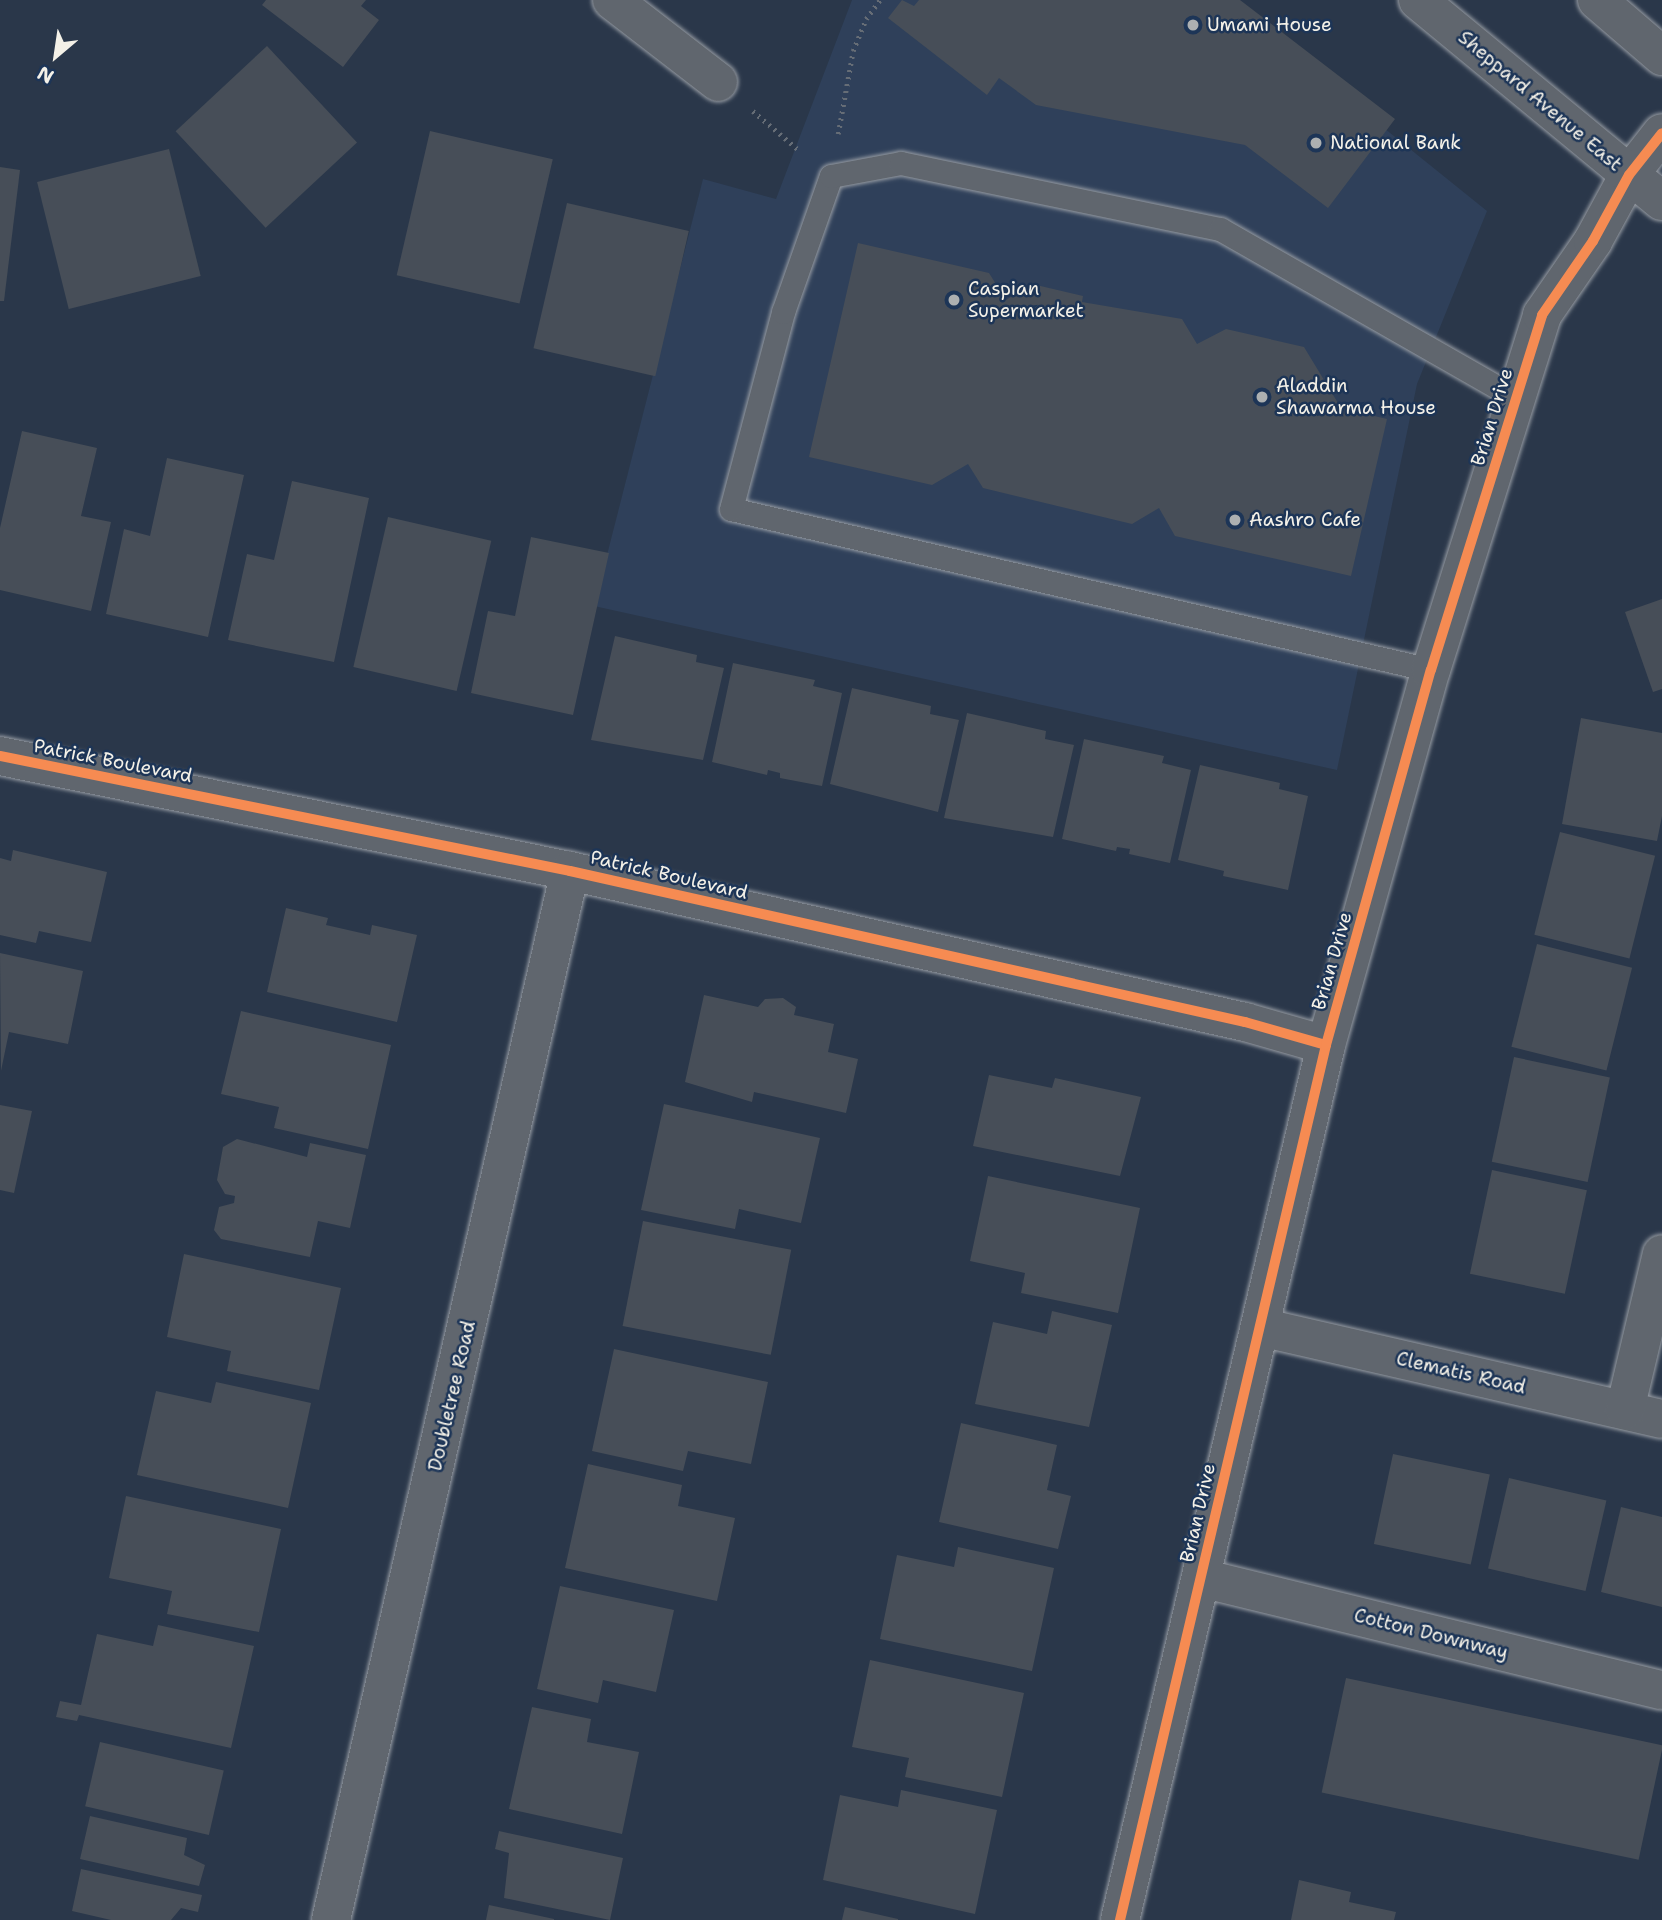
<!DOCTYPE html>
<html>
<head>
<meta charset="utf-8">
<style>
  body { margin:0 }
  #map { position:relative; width:1662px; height:1920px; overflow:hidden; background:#2a374a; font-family:"Shantell Sans",sans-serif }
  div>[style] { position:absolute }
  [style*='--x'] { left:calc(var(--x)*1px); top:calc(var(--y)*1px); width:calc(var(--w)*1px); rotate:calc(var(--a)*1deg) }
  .built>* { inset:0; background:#2f405a }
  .building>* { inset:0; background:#474e58; transform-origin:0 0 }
  .path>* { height:4.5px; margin-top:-2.25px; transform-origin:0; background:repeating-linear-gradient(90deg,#666d76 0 2px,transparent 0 7px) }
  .roads { filter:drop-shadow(0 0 2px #979ca3) drop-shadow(0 0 2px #979ca3) }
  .lane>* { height:23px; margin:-11.5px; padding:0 11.5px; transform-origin:11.5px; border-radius:11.5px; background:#60666e }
  .street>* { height:38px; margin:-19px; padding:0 19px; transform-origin:19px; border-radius:19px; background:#60666e }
  .secondary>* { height:38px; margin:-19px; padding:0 19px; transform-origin:19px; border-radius:19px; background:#60666e }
  .cycleway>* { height:10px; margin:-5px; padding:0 5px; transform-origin:5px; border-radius:5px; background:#f68b52 }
  .dots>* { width:19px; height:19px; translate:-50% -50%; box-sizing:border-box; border:4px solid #1d3557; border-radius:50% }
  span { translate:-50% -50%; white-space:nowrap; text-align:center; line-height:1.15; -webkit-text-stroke:5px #1d3557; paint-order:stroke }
  .poi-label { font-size:19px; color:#f4f1e8 }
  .left { translate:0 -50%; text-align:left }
  .street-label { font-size:19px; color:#f4f1e8 }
  .north { position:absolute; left:21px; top:21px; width:70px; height:70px; -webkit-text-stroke:5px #1d3557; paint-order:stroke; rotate:209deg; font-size:19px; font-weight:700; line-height:28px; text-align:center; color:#f4f1e8 }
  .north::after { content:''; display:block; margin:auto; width:24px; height:32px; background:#f4f1e8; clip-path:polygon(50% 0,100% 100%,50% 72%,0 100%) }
</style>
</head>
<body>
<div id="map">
  <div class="built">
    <div style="clip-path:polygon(852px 0,1225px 0,1487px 211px,1417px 384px,1337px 770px,594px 606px,703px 179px,776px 199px)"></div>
  </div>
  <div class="building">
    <div style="clip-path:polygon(266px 0,366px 0,361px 6px,379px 20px,343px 67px,262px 5px)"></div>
    <div style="clip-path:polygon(902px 0,914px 6px,919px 0,1240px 0,1395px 119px,1328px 208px,1245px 145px,1036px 105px,999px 78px,987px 95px,888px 18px)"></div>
    <div style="left:267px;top:46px;width:132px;height:125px;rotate:47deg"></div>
    <div style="left:430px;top:131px;width:126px;height:148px;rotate:13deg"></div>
    <div style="left:169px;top:149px;width:131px;height:136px;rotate:76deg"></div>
    <div style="clip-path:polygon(0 167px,20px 170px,4px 301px,0 301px)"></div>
    <div style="left:567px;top:203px;width:125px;height:149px;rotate:13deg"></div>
    <div style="clip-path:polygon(858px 243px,989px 273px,1006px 300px,1032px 284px,1083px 296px,1082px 302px,1182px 319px,1197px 344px,1226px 329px,1304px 347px,1341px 408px,1387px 419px,1351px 576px,1175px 536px,1159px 508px,1132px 524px,983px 488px,968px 464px,932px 485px,809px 457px)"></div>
    <div style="clip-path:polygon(22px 431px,97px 448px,81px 516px,111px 522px,91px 611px,0 590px,0 528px)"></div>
    <div style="clip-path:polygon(167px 458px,244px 475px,208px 637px,106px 614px,124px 529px,150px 536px)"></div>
    <div style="clip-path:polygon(292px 481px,369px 498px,334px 662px,228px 640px,247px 554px,274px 560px)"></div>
    <div style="left:388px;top:517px;width:106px;height:154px;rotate:13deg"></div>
    <div style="clip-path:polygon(531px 537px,609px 553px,573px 715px,471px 693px,488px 611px,515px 616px)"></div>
    <div style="clip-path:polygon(1662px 599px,1662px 689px,1653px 692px,1625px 612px)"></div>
    <div style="clip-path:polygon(615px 636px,697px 655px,696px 662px,724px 668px,703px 760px,591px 740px)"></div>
    <div style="clip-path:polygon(733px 663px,815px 680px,813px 686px,842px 693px,822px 786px,780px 778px,780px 773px,768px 770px,767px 775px,712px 762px)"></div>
    <div style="clip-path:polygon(852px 688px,931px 706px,930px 714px,959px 720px,938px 812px,830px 784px)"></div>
    <div style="clip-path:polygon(967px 713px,1046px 731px,1045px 739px,1074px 745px,1053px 837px,944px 818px)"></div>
    <div style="clip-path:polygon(1581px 718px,1662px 733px,1662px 816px,1657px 841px,1562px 824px)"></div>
    <div style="clip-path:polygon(1084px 739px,1164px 756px,1162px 763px,1191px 770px,1170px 863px,1129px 854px,1130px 849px,1117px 847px,1116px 851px,1062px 839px)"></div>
    <div style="clip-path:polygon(1200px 765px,1280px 783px,1279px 789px,1308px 796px,1288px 890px,1223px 876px,1224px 871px,1178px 860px)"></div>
    <div style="left:1560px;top:832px;width:98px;height:106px;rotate:14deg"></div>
    <div style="clip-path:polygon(13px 850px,107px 872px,91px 942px,39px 931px,36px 943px,0 935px,0 858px,11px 861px)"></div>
    <div style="clip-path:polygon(286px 908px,328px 918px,326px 925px,370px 935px,372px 925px,417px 935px,397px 1022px,267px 992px)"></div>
    <div style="left:1537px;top:944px;width:98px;height:106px;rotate:14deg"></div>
    <div style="clip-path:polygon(0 953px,83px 971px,68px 1044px,9px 1032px,1px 1071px)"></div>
    <div style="clip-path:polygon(704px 995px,758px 1007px,765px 999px,783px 998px,796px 1007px,794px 1015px,834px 1024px,828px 1052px,858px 1059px,846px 1113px,754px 1092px,752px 1102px,685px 1082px)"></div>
    <div style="clip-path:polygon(241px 1011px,391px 1045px,368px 1149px,274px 1128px,279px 1107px,221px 1094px)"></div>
    <div style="left:1514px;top:1057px;width:98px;height:107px;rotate:12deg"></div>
    <div style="clip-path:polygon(989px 1075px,1052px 1088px,1055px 1078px,1141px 1097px,1120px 1176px,973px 1146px)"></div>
    <div style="clip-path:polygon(664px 1104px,820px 1138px,801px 1223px,739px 1209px,735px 1229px,641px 1210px)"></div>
    <div style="clip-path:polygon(0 1105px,32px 1111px,14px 1193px,0 1190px)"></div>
    <div style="clip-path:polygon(237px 1139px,307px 1157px,310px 1143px,366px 1155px,350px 1228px,318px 1221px,310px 1257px,221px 1239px,214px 1230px,219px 1207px,234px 1203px,235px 1196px,225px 1194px,217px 1180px,223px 1147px)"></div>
    <div style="left:1492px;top:1170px;width:97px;height:106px;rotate:12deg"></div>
    <div style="clip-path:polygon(988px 1176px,1140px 1208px,1118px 1313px,1021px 1293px,1025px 1273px,970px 1261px)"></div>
    <div style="left:643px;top:1221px;width:151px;height:107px;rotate:11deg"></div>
    <div style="clip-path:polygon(184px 1254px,341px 1288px,319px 1390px,227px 1371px,231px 1351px,167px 1337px)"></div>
    <div style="clip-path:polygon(1052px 1311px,1112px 1325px,1089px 1427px,975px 1404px,993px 1322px,1047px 1334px)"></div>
    <div style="clip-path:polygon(614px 1349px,768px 1382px,751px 1464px,688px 1451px,683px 1471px,592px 1451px)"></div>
    <div style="clip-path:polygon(216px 1382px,311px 1403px,288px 1508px,137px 1475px,156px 1391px,211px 1403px)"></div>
    <div style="clip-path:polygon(961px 1423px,1057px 1445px,1047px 1490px,1071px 1496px,1058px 1549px,939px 1522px)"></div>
    <div style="left:1393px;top:1454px;width:99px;height:92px;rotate:12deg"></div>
    <div style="clip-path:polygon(588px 1464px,682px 1485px,678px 1506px,735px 1518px,717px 1601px,565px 1568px)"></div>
    <div style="left:1509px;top:1478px;width:100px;height:93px;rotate:13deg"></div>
    <div style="clip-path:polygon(126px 1496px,281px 1529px,259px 1632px,167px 1614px,172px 1591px,109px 1578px)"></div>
    <div style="clip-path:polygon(1621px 1507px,1662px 1517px,1662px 1607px,1601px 1592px)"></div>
    <div style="clip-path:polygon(958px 1547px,1054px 1568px,1032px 1671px,880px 1639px,897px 1555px,954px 1567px)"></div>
    <div style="clip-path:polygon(560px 1586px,674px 1610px,656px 1692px,603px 1680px,598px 1703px,537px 1689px)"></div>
    <div style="clip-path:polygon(158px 1625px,254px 1646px,231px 1748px,79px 1715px,77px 1721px,56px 1717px,60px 1701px,81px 1705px,97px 1634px,153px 1646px)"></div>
    <div style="clip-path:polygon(870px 1660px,1024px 1693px,1002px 1797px,905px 1777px,909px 1758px,852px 1747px)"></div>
    <div style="left:1346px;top:1678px;width:324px;height:117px;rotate:12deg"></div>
    <div style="clip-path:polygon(532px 1707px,591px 1719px,587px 1742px,639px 1752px,622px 1834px,509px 1809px)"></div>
    <div style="left:100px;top:1742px;width:127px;height:66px;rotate:13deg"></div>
    <div style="clip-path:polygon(901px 1790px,997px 1810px,975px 1914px,823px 1880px,840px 1795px,898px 1807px)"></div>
    <div style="clip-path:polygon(90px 1816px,187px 1838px,184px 1855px,205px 1865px,199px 1886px,80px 1859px)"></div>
    <div style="clip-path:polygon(499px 1831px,623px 1858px,610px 1920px,504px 1898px,509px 1853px,495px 1849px)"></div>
    <div style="clip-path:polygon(81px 1869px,202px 1895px,198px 1912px,181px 1908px,171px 1920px,111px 1920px,72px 1911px)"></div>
    <div style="clip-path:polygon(1299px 1880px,1351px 1892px,1349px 1902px,1396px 1912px,1394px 1920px,1291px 1920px)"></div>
    <div style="clip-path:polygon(489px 1905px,554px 1919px,554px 1920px,486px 1920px)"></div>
    <div style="clip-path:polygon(845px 1907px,898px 1919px,898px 1920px,842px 1920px)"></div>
  </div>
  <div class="path">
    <div style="--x:753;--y:111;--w:62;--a:40.4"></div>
    <div style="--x:838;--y:134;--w:84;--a:-79.8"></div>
    <div style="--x:853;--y:51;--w:35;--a:-68"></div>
    <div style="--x:866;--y:19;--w:24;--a:-54"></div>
  </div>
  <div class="roads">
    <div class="lane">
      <div style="--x:1431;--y:670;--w:718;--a:-167.05"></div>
      <div style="--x:731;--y:509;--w:204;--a:-75.2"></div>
      <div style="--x:783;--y:312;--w:144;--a:-70.6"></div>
      <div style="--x:831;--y:176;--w:71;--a:-10.5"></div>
      <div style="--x:901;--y:163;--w:326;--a:11.7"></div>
      <div style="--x:1220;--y:229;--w:341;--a:29.7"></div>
    </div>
    <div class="street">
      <div style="--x:612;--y:0;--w:134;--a:37.7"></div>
      <div style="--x:0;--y:756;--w:581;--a:11.41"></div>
      <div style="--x:570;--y:871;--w:692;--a:12.61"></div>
      <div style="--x:1245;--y:1022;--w:84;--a:15.9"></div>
      <div style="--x:1260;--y:1327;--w:412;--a:12.9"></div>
      <div style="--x:1625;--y:1410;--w:160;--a:-76.7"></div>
      <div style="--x:1201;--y:1578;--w:474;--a:13.7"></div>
      <div style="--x:331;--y:1920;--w:1076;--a:-77.17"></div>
      <div style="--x:1120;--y:1920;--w:899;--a:-76.75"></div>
      <div style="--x:1326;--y:1045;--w:389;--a:-74.4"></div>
      <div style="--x:1431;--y:670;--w:372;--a:-72.6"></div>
      <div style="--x:1542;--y:315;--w:90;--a:-55.4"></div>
      <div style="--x:1593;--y:241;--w:75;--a:-61.4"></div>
      <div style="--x:1629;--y:175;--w:53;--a:-51.8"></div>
    </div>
    <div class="secondary">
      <div style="--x:1418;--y:0;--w:316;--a:39.5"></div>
      <div style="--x:1597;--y:0;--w:86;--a:40.7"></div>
    </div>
  </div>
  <div class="cycleway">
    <div style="--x:0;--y:756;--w:581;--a:11.41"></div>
    <div style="--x:570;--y:871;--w:692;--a:12.61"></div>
    <div style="--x:1245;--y:1022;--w:84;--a:15.9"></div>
    <div style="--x:1120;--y:1920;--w:899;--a:-76.75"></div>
    <div style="--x:1326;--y:1045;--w:389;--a:-74.4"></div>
    <div style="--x:1431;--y:670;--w:372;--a:-72.6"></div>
    <div style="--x:1542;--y:315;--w:90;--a:-55.4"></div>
    <div style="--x:1593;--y:241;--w:75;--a:-61.4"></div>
    <div style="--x:1629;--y:175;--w:53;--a:-51.8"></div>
  </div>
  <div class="dots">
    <div style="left:1193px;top:25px;background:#adb0b1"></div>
    <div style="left:1316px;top:143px;background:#adb0b1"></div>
    <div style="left:954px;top:300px;background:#adb0b1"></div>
    <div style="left:1262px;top:397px;background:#adb0b1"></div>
    <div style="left:1235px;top:520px;background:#adb0b1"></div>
  </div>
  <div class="poi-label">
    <span class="left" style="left:1207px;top:25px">Umami House</span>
    <span class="left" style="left:1330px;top:143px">National Bank</span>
    <span class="left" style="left:968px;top:300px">Caspian<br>Supermarket</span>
    <span class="left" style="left:1276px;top:397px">Aladdin<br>Shawarma House</span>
    <span class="left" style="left:1249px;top:520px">Aashro Cafe</span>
  </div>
  <div class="street-label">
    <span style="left:1540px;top:101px;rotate:40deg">Sheppard Avenue East</span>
    <span style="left:1492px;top:417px;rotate:-73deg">Brian Drive</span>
    <span style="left:113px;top:761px;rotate:11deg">Patrick Boulevard</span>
    <span style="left:669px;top:875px;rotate:13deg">Patrick Boulevard</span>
    <span style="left:1332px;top:961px;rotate:-74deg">Brian Drive</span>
    <span style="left:1461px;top:1373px;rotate:13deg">Clematis Road</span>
    <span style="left:452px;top:1396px;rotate:-77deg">Doubletree Road</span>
    <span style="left:1198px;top:1513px;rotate:-77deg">Brian Drive</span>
    <span style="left:1431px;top:1634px;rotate:14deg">Cotton Downway</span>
  </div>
  <div class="north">N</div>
</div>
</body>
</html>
